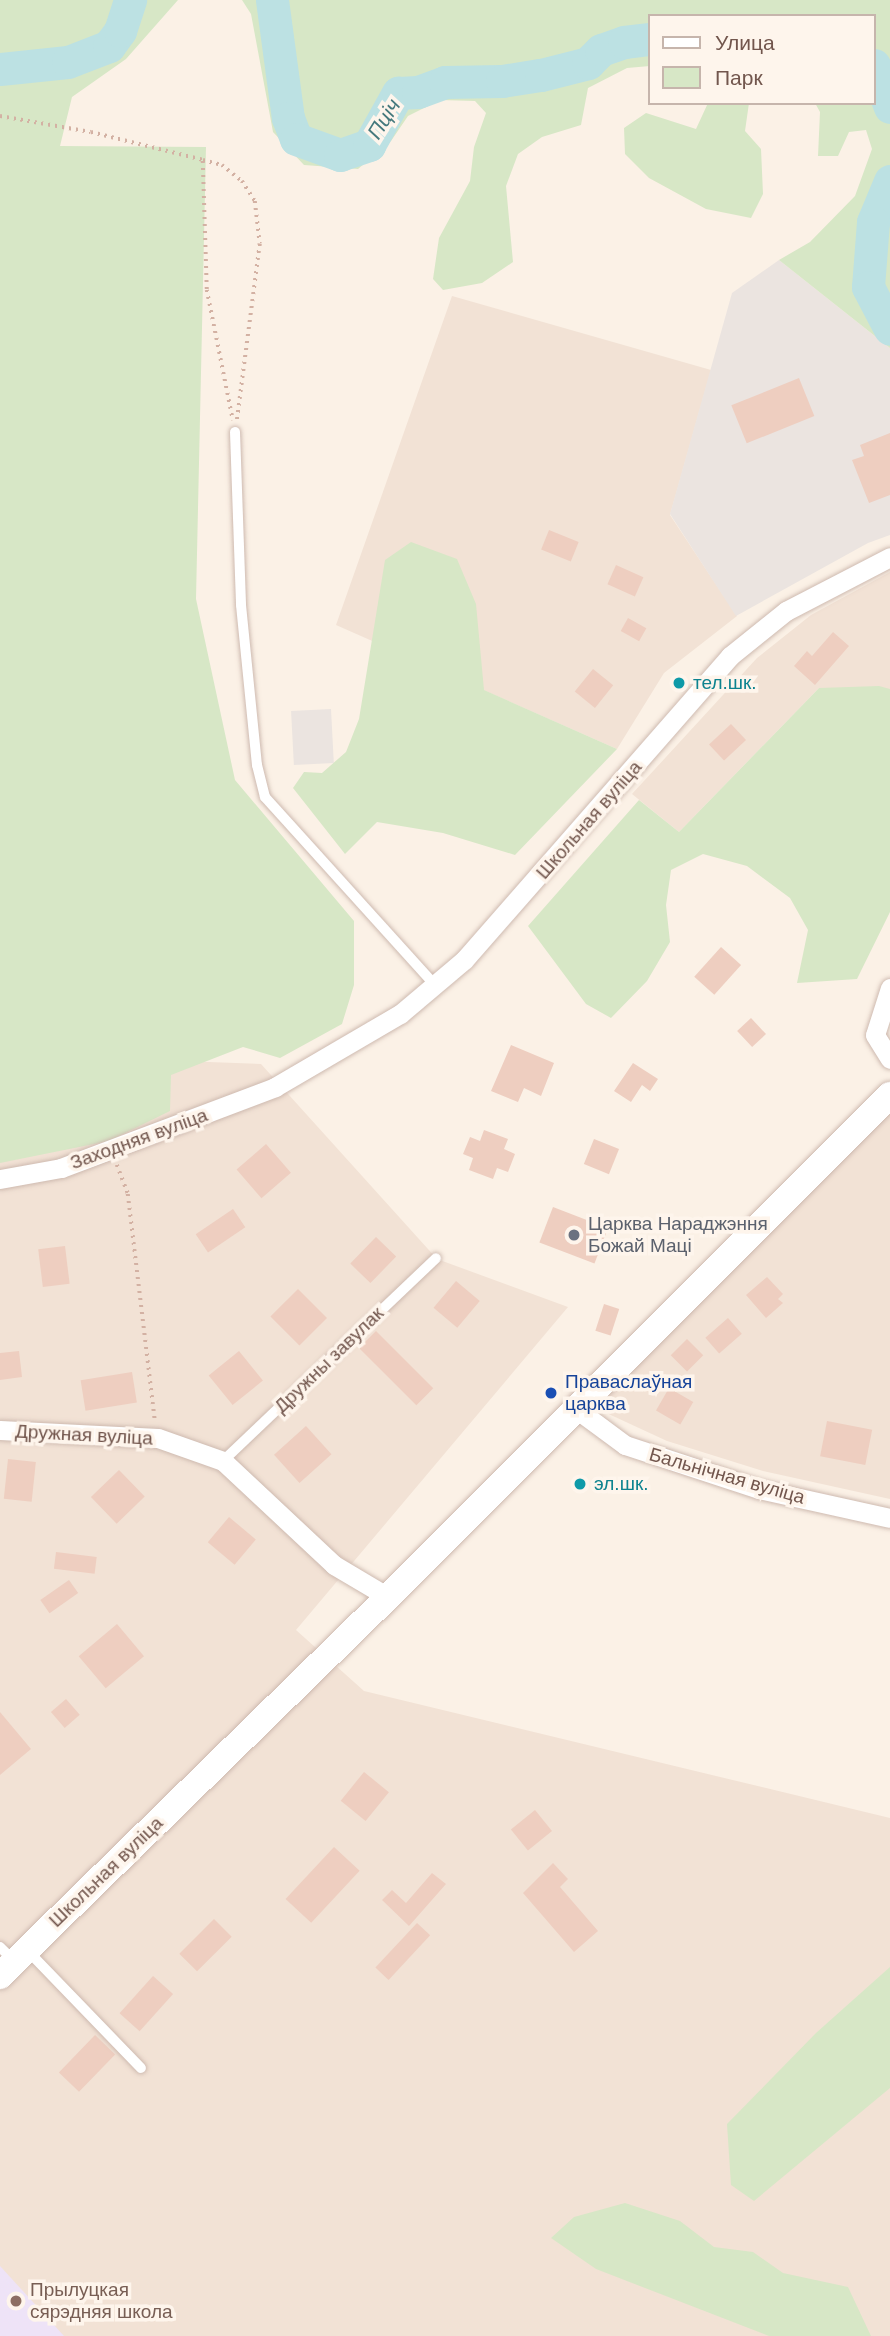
<!DOCTYPE html>
<html>
<head>
<meta charset="utf-8">
<style>
  body { margin:0 }
  #map { position:relative; width:890px; height:2336px; overflow:hidden; background:#fbf1e6; font-family:Helvetica,sans-serif }
  div>[style] { position:absolute }
  [style*='--x'] { left:calc(var(--x)*1px); top:calc(var(--y)*1px); width:calc(var(--w)*1px); rotate:calc(var(--a)*1deg) }
  .residential>* { inset:0; background:#f2e2d5 }
  .industrial>* { inset:0; background:#ebe4e0; transform-origin:0 0 }
  .education>* { inset:0; background:#eee3f7 }
  .green>* { inset:0; background:#d7e7c6 }
  .river>* { height:33px; margin:-16.5px; padding:0 16.5px; transform-origin:16.5px; border-radius:16.5px; background:#bce1e3 }
  .building>* { inset:0; background:#eecec0; transform-origin:0 0 }
  .path>* { height:3.5px; margin-top:-1.75px; transform-origin:0; background:repeating-linear-gradient(90deg,#d3b1a3 0 2px,transparent 0 7px) }
  .roads { filter:drop-shadow(0 0 2px #cebab0) drop-shadow(0 0 2px #cebab0) }
  .lane>* { height:10px; margin:-5px; padding:0 5px; transform-origin:5px; border-radius:5px; background:#fff }
  .street>* { height:19px; margin:-9.5px; padding:0 9.5px; transform-origin:9.5px; border-radius:9.5px; background:#fff }
  .secondary>* { height:26px; margin:-13px; padding:0 13px; transform-origin:13px; border-radius:13px; background:#fff }
  .dots>* { width:19px; height:19px; translate:-50% -50%; box-sizing:border-box; border:4px solid #fef5ec; border-radius:50% }
  span { translate:-50% -50%; white-space:nowrap; text-align:center; line-height:1.15; -webkit-text-stroke:7px #fef5ec; paint-order:stroke }
  .culture-label { font-size:19px; color:#0d838f }
  .left { translate:0 -50%; text-align:left }
  .street-label { font-size:19px; color:#72564d }
  .worship-label { font-size:19px; color:#5b616d }
  .transit-label { font-size:19px; color:#164399 }
  .education-label { font-size:19px; color:#785e54 }
  .water-label { font-size:21px; color:#45797d; font-style:italic }
  .legend { position:absolute; left:648px; top:14px; width:228px; height:91px; box-sizing:border-box; background:#fef5ec; border:2px solid #c6b5ac; margin:0; padding:9px 12px; list-style:none; font-size:21px; color:#72564d }
  .legend li { display:flex; align-items:center; gap:14px; height:35px }
  .legend b { width:35px; border:2px solid #c6b5ac }
</style>
</head>
<body>
<div id="map">
  <div class="residential">
    <div style="clip-path:polygon(452px 296px,711px 370px,670px 515px,737px 616px,664px 673px,617px 749px,336px 625px)"></div>
    <div style="clip-path:polygon(890px 572px,890px 689px,819px 688px,679px 832px,632px 794px,757px 658px,811px 615px)"></div>
    <div style="clip-path:polygon(0 1046px,19px 1055px,261px 1064px,437px 1259px,568px 1307px,296px 1630px,364px 1691px,890px 1818px,890px 2336px,0 2336px)"></div>
    <div style="clip-path:polygon(890px 1112px,890px 1499px,763px 1471px,667px 1441px,600px 1410px,604px 1400px)"></div>
  </div>
  <div class="industrial">
    <div style="clip-path:polygon(779px 260px,890px 348px,890px 535px,868px 543px,736px 616px,670px 514px,732px 293px)"></div>
    <div style="left:331px;top:709px;width:54px;height:40px;rotate:87deg"></div>
  </div>
  <div class="education">
    <div style="clip-path:polygon(0 2266px,64px 2336px,0 2336px)"></div>
  </div>
  <div class="green">
    <div style="clip-path:polygon(0 0,178px 0,126px 59px,72px 97px,60px 146px,206px 147px,196px 599px,235px 780px,354px 921px,354px 985px,342px 1024px,280px 1058px,243px 1047px,171px 1075px,170px 1111px,109px 1141px,0 1163px)"></div>
    <div style="clip-path:polygon(242px 0,890px 0,890px 348px,779px 260px,810px 242px,855px 196px,872px 149px,866px 130px,849px 132px,838px 156px,818px 156px,820px 112px,815px 103px,874px 103px,874px 16px,650px 16px,650px 66px,627px 68px,588px 88px,581px 125px,542px 137px,518px 154px,506px 186px,513px 262px,482px 283px,443px 290px,433px 279px,439px 238px,470px 181px,474px 147px,486px 113px,475px 101px,440px 100px,408px 116px,391px 141px,358px 169px,304px 165px,273px 132px,251px 14px)"></div>
    <div style="clip-path:polygon(708px 103px,749px 103px,745px 131px,761px 149px,763px 194px,751px 218px,706px 209px,649px 178px,625px 154px,624px 128px,646px 113px,696px 129px)"></div>
    <div style="clip-path:polygon(411px 542px,457px 559px,476px 604px,484px 690px,617px 749px,515px 855px,443px 833px,377px 822px,345px 854px,293px 788px,304px 772px,322px 773px,346px 752px,359px 719px,385px 560px)"></div>
    <div style="clip-path:polygon(879px 686px,890px 689px,890px 912px,857px 979px,797px 983px,808px 930px,790px 898px,747px 866px,703px 854px,671px 870px,666px 905px,670px 942px,647px 981px,611px 1018px,586px 1004px,528px 926px,639px 800px,679px 832px,819px 688px)"></div>
    <div style="clip-path:polygon(890px 1967px,890px 2088px,754px 2201px,731px 2185px,727px 2124px,816px 2033px)"></div>
    <div style="clip-path:polygon(625px 2203px,680px 2221px,714px 2247px,753px 2252px,783px 2273px,848px 2287px,871px 2336px,769px 2336px,596px 2269px,551px 2238px,574px 2217px)"></div>
  </div>
  <div class="river">
    <div style="--x:272;--y:0;--w:119;--a:82.3"></div>
    <div style="--x:288;--y:118;--w:22;--a:69"></div>
    <div style="--x:296;--y:139;--w:47;--a:20"></div>
    <div style="--x:340;--y:155;--w:31;--a:-19"></div>
    <div style="--x:369;--y:145;--w:60;--a:-60.9"></div>
    <div style="--x:398;--y:93;--w:20;--a:-3"></div>
    <div style="--x:418;--y:92;--w:29;--a:-20"></div>
    <div style="--x:445;--y:82;--w:57;--a:-1"></div>
    <div style="--x:502;--y:81;--w:39;--a:-9"></div>
    <div style="--x:541;--y:75;--w:49;--a:-14.3"></div>
    <div style="--x:588;--y:63;--w:18;--a:-45"></div>
    <div style="--x:601;--y:50;--w:24;--a:-19"></div>
    <div style="--x:624;--y:42;--w:26;--a:-7"></div>
    <div style="--x:874;--y:65;--w:45;--a:69.1"></div>
    <div style="--x:0;--y:69;--w:68;--a:-5.9"></div>
    <div style="--x:68;--y:62;--w:44;--a:-21.3"></div>
    <div style="--x:109;--y:46;--w:19;--a:-54"></div>
    <div style="--x:120;--y:31;--w:33;--a:-72"></div>
    <div style="--x:890;--y:181;--w:44;--a:112.5"></div>
    <div style="--x:873;--y:222;--w:65;--a:94.4"></div>
    <div style="--x:868;--y:287;--w:47;--a:62.4"></div>
  </div>
  <div class="building">
    <div style="left:799px;top:378px;width:41px;height:73px;rotate:68deg"></div>
    <div style="clip-path:polygon(890px 433px,890px 495px,869px 503px,852px 460px,864px 456px,860px 445px)"></div>
    <div style="left:549px;top:530px;width:32px;height:21px;rotate:22deg"></div>
    <div style="left:616px;top:565px;width:30px;height:21px;rotate:24deg"></div>
    <div style="left:628px;top:618px;width:21px;height:15px;rotate:29deg"></div>
    <div style="clip-path:polygon(833px 632px,849px 646px,815px 685px,794px 666px,807px 651px,812px 656px)"></div>
    <div style="left:593px;top:669px;width:26px;height:29px;rotate:39deg"></div>
    <div style="left:731px;top:724px;width:22px;height:30px;rotate:47deg"></div>
    <div style="left:721px;top:947px;width:27px;height:40px;rotate:42deg"></div>
    <div style="left:751px;top:1018px;width:22px;height:19px;rotate:47deg"></div>
    <div style="clip-path:polygon(511px 1045px,554px 1063px,541px 1096px,524px 1088px,518px 1102px,491px 1091px)"></div>
    <div style="clip-path:polygon(633px 1063px,658px 1079px,650px 1091px,642px 1085px,631px 1102px,614px 1091px)"></div>
    <div style="clip-path:polygon(484px 1130px,508px 1139px,504px 1149px,515px 1154px,508px 1172px,497px 1168px,493px 1179px,469px 1170px,473px 1158px,463px 1154px,470px 1137px,480px 1141px)"></div>
    <div style="left:594px;top:1139px;width:27px;height:27px;rotate:22deg"></div>
    <div style="left:266px;top:1144px;width:38px;height:39px;rotate:49deg"></div>
    <div style="left:553px;top:1207px;width:59px;height:38px;rotate:21deg"></div>
    <div style="left:233px;top:1209px;width:22px;height:45px;rotate:56deg"></div>
    <div style="left:376px;top:1237px;width:28px;height:37px;rotate:44deg"></div>
    <div style="left:65px;top:1246px;width:38px;height:27px;rotate:83deg"></div>
    <div style="clip-path:polygon(767px 1277px,783px 1294px,778px 1299px,783px 1303px,766px 1318px,746px 1295px)"></div>
    <div style="left:456px;top:1281px;width:31px;height:35px;rotate:40deg"></div>
    <div style="left:298px;top:1289px;width:41px;height:39px;rotate:45deg"></div>
    <div style="left:604px;top:1304px;width:16px;height:28px;rotate:18deg"></div>
    <div style="left:728px;top:1318px;width:21px;height:30px;rotate:49deg"></div>
    <div style="left:376px;top:1331px;width:81px;height:24px;rotate:45deg"></div>
    <div style="left:687px;top:1339px;width:23px;height:23px;rotate:45deg"></div>
    <div style="clip-path:polygon(19px 1351px,22px 1377px,0 1380px,0 1353px)"></div>
    <div style="left:239px;top:1351px;width:38px;height:39px;rotate:51deg"></div>
    <div style="left:132px;top:1372px;width:31px;height:52px;rotate:81deg"></div>
    <div style="left:669px;top:1388px;width:28px;height:26px;rotate:30deg"></div>
    <div style="left:827px;top:1421px;width:46px;height:36px;rotate:11deg"></div>
    <div style="left:306px;top:1426px;width:38px;height:43px;rotate:48deg"></div>
    <div style="left:8px;top:1459px;width:28px;height:40px;rotate:6deg"></div>
    <div style="left:119px;top:1470px;width:37px;height:39px;rotate:46deg"></div>
    <div style="left:229px;top:1517px;width:35px;height:33px;rotate:40deg"></div>
    <div style="left:56px;top:1552px;width:41px;height:17px;rotate:7deg"></div>
    <div style="left:69px;top:1580px;width:16px;height:35px;rotate:55deg"></div>
    <div style="left:117px;top:1624px;width:42px;height:50px;rotate:50deg"></div>
    <div style="left:66px;top:1699px;width:21px;height:20px;rotate:49deg"></div>
    <div style="clip-path:polygon(0 1712px,31px 1749px,0 1775px)"></div>
    <div style="left:364px;top:1772px;width:32px;height:37px;rotate:39deg"></div>
    <div style="left:535px;top:1810px;width:27px;height:31px;rotate:51deg"></div>
    <div style="left:334px;top:1847px;width:35px;height:71px;rotate:43deg"></div>
    <div style="clip-path:polygon(553px 1863px,568px 1879px,560px 1887px,598px 1931px,574px 1952px,523px 1893px)"></div>
    <div style="clip-path:polygon(432px 1873px,446px 1884px,409px 1926px,382px 1900px,392px 1890px,406px 1903px)"></div>
    <div style="left:214px;top:1919px;width:25px;height:49px;rotate:45deg"></div>
    <div style="left:417px;top:1923px;width:18px;height:61px;rotate:43deg"></div>
    <div style="left:153px;top:1976px;width:27px;height:50px;rotate:42deg"></div>
    <div style="left:95px;top:2035px;width:28px;height:52px;rotate:44deg"></div>
  </div>
  <div class="path">
    <div style="--x:0;--y:116;--w:92;--a:10"></div>
    <div style="--x:91;--y:132;--w:115;--a:14"></div>
    <div style="--x:203;--y:160;--w:20;--a:15"></div>
    <div style="--x:222;--y:165;--w:26;--a:39"></div>
    <div style="--x:242;--y:181;--w:24;--a:57"></div>
    <div style="--x:255;--y:201;--w:43;--a:83.4"></div>
    <div style="--x:260;--y:244;--w:177;--a:97.4"></div>
    <div style="--x:203;--y:161;--w:129;--a:88.2"></div>
    <div style="--x:207;--y:290;--w:133;--a:78.7"></div>
    <div style="--x:117;--y:1165;--w:31;--a:69"></div>
    <div style="--x:128;--y:1194;--w:228;--a:83.2"></div>
  </div>
  <div class="roads">
    <div class="lane">
      <div style="--x:235;--y:432;--w:173;--a:88"></div>
      <div style="--x:241;--y:605;--w:161;--a:84.3"></div>
      <div style="--x:257;--y:765;--w:33;--a:76"></div>
      <div style="--x:265;--y:797;--w:255;--a:47.9"></div>
      <div style="--x:223;--y:1461;--w:294;--a:-43.6"></div>
      <div style="--x:0;--y:1947;--w:20;--a:45"></div>
      <div style="--x:27;--y:1950;--w:164;--a:46"></div>
    </div>
    <div class="street">
      <div style="--x:890;--y:988;--w:49;--a:107.7"></div>
      <div style="--x:875;--y:1035;--w:28;--a:58"></div>
      <div style="--x:0;--y:1179;--w:62;--a:-10.2"></div>
      <div style="--x:61;--y:1168;--w:229;--a:-20.7"></div>
      <div style="--x:275;--y:1087;--w:145;--a:-30.3"></div>
      <div style="--x:400;--y:1014;--w:84;--a:-40.2"></div>
      <div style="--x:464;--y:960;--w:404;--a:-48.8"></div>
      <div style="--x:730;--y:656;--w:72;--a:-38.8"></div>
      <div style="--x:786;--y:611;--w:117;--a:-27.4"></div>
      <div style="--x:575;--y:1408;--w:62;--a:36.5"></div>
      <div style="--x:625;--y:1445;--w:141;--a:18.2"></div>
      <div style="--x:759;--y:1489;--w:134;--a:12.5"></div>
      <div style="--x:0;--y:1430;--w:158;--a:2.9"></div>
      <div style="--x:158;--y:1438;--w:69;--a:19.5"></div>
      <div style="--x:223;--y:1461;--w:152;--a:43.1"></div>
      <div style="--x:334;--y:1565;--w:63;--a:30.7"></div>
    </div>
    <div class="secondary">
      <div style="--x:0;--y:1976;--w:542;--a:-44.33"></div>
      <div style="--x:388;--y:1597;--w:710;--a:-45"></div>
    </div>
  </div>
  <div class="dots">
    <div style="left:679px;top:683px;background:#0f9aa8"></div>
    <div style="left:574px;top:1235px;background:#6b7280"></div>
    <div style="left:551px;top:1393px;background:#1a4fb4"></div>
    <div style="left:580px;top:1484px;background:#0f9aa8"></div>
    <div style="left:16px;top:2301px;background:#8d6e63"></div>
  </div>
  <div class="culture-label">
    <span class="left" style="left:693px;top:683px">тел.шк.</span>
    <span class="left" style="left:594px;top:1484px">эл.шк.</span>
  </div>
  <div class="street-label">
    <span style="left:589px;top:820px;rotate:-49deg">Школьная вуліца</span>
    <span style="left:139px;top:1139px;rotate:-20deg">Заходняя вуліца</span>
    <span style="left:329px;top:1360px;rotate:-44deg">Дружны завулак</span>
    <span style="left:84px;top:1435px;rotate:3deg">Дружная вуліца</span>
    <span style="left:727px;top:1476px;rotate:16deg">Бальнічная вуліца</span>
    <span style="left:106px;top:1872px;rotate:-44deg">Школьная вуліца</span>
  </div>
  <div class="worship-label">
    <span class="left" style="left:588px;top:1235px">Царква Нараджэння<br>Божай Маці</span>
  </div>
  <div class="transit-label">
    <span class="left" style="left:565px;top:1393px">Праваслаўная<br>царква</span>
  </div>
  <div class="education-label">
    <span class="left" style="left:30px;top:2301px">Прылуцкая<br>сярэдняя школа</span>
  </div>
  <div class="water-label">
    <span style="left:384px;top:119px;rotate:-58deg">Пціч</span>
  </div>
  <ul class="legend">
  <li><b style="height:9px;background:#fff"></b>Улица</li>
  <li><b style="height:19px;background:#d7e7c6"></b>Парк</li>
  </ul>
</div>
</body>
</html>
